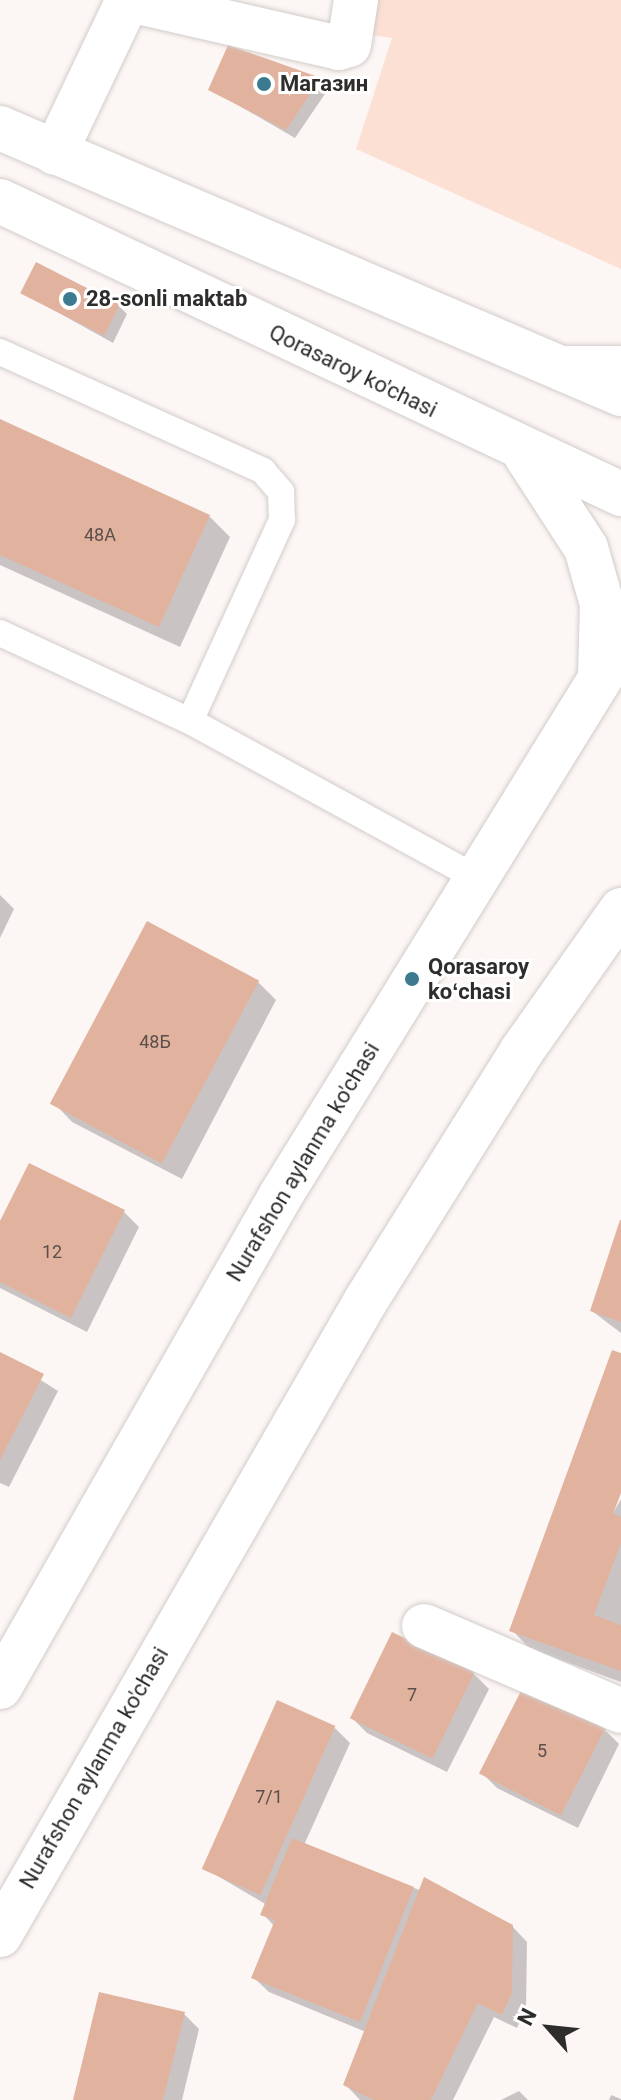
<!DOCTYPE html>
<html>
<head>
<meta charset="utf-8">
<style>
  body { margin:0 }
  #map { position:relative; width:621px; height:2100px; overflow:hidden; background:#fcf6f4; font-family:Roboto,sans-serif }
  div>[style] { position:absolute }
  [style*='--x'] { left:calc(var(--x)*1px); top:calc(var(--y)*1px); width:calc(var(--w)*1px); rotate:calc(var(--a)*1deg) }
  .green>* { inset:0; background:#fde0d4 }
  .shadow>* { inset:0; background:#0003 }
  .building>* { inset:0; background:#e1b39f; transform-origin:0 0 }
  .roads { filter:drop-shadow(0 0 2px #d2ccca) drop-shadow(0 0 2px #d2ccca) }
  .lane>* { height:26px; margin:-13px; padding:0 13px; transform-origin:13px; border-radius:13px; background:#fff }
  .street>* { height:44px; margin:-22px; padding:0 22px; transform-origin:22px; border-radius:22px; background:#fff }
  .secondary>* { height:44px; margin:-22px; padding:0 22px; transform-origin:22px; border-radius:22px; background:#fff }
  .primary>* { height:44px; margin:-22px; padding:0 22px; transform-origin:22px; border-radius:22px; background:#fff }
  .dots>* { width:22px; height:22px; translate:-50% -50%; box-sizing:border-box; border:4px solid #fff; border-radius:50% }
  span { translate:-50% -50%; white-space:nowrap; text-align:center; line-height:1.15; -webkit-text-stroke:6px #fff; paint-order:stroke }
  .number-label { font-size:18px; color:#5c4e49 }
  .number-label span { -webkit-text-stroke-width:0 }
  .poi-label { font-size:22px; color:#2f2d2c; font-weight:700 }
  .left { translate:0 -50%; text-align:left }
  .street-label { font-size:22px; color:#2f2d2c }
  .north { position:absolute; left:509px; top:1988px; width:80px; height:80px; -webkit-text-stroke:6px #fff; paint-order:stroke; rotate:297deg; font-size:22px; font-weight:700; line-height:32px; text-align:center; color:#2f2d2c }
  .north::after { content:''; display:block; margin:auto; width:28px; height:36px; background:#2f2d2c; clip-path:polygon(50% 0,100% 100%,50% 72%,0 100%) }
</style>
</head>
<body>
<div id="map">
  <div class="green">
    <div style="clip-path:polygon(370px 0,621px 0,621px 269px,356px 149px,392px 38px,364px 34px)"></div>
  </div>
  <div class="shadow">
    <div style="clip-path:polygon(229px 47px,329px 88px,295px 138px,210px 89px)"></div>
    <div style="clip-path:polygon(23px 293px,119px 306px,127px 314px,113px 343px)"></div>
    <div style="clip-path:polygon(0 421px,209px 516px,230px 537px,180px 647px,0 565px)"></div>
    <div style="clip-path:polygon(0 895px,14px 909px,0 938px)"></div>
    <div style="clip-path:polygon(257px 981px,276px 1000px,182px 1179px,72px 1122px,54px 1103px)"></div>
    <div style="clip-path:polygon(30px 1165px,124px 1212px,139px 1227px,87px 1332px,0 1288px,0 1226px)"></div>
    <div style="clip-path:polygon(621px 1224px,621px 1333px,592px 1311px)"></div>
    <div style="clip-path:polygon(0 1354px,58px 1391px,9px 1487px,0 1483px)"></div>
    <div style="clip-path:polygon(621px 1355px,621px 1487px,608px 1522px,621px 1499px,621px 1682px,530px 1649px,512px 1630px)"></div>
    <div style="clip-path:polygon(474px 1674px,489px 1689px,447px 1772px,367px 1733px,352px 1718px)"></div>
    <div style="clip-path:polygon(335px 1728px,350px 1743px,304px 1845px,512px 1926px,527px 1942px,526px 2009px,517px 2028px,494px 2017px,453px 2100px,360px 2100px,345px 2084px,366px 2032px,269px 1992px,253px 1977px,274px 1926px,263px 1914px,267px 1905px,204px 1868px)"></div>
    <div style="clip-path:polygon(604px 1729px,619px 1744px,578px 1828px,497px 1788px,482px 1773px)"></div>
    <div style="clip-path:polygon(184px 2014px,199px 2029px,182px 2100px,75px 2100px)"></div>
    <div style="clip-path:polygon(519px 2091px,528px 2100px,501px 2100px)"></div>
    <div style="clip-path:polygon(611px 2095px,621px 2099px,621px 2100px,609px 2100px)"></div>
  </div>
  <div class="building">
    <div style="clip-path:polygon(228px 45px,321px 78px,286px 130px,208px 90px)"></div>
    <div style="left:36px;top:262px;width:94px;height:35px;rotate:27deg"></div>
    <div style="clip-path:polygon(0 419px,210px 515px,159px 627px,0 555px)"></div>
    <div style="left:147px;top:921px;width:127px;height:207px;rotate:28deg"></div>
    <div style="clip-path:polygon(29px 1163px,125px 1210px,71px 1318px,0 1282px,0 1221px)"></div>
    <div style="clip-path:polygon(620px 1220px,621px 1220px,621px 1322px,590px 1311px)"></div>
    <div style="clip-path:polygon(612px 1350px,621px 1353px,621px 1493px,613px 1514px,621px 1517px,621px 1543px,594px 1615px,621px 1625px,621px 1671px,509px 1631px)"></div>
    <div style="clip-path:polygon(0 1352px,44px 1374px,0 1460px)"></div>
    <div style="left:392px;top:1632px;width:92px;height:96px;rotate:26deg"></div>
    <div style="left:523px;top:1687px;width:92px;height:97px;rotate:27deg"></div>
    <div style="left:277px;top:1700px;width:64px;height:185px;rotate:24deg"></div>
    <div style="clip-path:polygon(292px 1838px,414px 1887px,360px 2022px,251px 1978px,275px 1920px,260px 1915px)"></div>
    <div style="clip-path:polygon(424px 1877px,513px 1925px,512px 1993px,502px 2015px,478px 2003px,431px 2100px,373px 2100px,343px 2085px)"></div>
    <div style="clip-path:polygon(99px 1992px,185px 2012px,163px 2100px,73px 2100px)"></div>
  </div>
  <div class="roads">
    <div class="lane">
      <div style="--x:0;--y:352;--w:289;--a:24.3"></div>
      <div style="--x:263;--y:471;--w:28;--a:49"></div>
      <div style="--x:281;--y:492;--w:28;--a:88"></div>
      <div style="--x:282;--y:520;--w:221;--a:114.6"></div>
      <div style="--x:0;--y:633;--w:209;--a:24.9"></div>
      <div style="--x:190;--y:721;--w:325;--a:28.7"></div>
    </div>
    <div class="street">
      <div style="--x:55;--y:153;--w:163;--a:-64.5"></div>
      <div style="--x:125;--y:6;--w:10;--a:-29"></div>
      <div style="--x:134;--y:1;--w:210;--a:12.9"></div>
      <div style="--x:339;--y:48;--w:10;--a:-17"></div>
      <div style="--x:349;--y:45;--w:46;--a:-81.2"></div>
      <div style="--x:424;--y:1626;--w:215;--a:23.3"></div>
    </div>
    <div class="secondary">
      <div style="--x:0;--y:128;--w:676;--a:23.19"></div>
      <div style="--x:0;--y:201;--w:687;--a:25.26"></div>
    </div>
    <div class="primary">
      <div style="--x:567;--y:368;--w:54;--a:0"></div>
      <div style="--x:525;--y:454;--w:112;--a:57"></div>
      <div style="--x:586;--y:548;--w:58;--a:74.1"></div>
      <div style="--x:602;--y:604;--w:71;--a:91.6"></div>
      <div style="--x:0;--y:1687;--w:567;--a:-60.27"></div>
      <div style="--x:281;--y:1195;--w:647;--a:-58.28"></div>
      <div style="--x:0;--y:1935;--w:731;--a:-60.03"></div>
      <div style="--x:365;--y:1302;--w:295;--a:-58"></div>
      <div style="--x:521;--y:1052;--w:174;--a:-54.8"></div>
    </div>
  </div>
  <div class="dots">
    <div style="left:264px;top:84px;background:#3b7a8f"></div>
    <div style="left:70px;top:299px;background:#3b7a8f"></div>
    <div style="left:412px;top:979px;background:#3b7a8f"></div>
  </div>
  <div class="number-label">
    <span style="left:100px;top:535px">48A</span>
    <span style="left:155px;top:1042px">48Б</span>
    <span style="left:52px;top:1252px">12</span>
    <span style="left:412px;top:1695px">7</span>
    <span style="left:542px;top:1751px">5</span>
    <span style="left:269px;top:1797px">7/1</span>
  </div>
  <div class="poi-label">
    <span class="left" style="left:280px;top:84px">Магазин</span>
    <span class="left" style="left:86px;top:299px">28-sonli maktab</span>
    <span class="left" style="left:428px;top:979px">Qorasaroy<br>koʻchasi</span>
  </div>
  <div class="street-label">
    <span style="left:353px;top:371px;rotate:26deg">Qorasaroy ko'chasi</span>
    <span style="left:303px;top:1162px;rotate:-59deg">Nurafshon aylanma ko'chasi</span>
    <span style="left:94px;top:1768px;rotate:-60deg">Nurafshon aylanma ko'chasi</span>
  </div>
  <div class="north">N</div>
</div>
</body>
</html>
